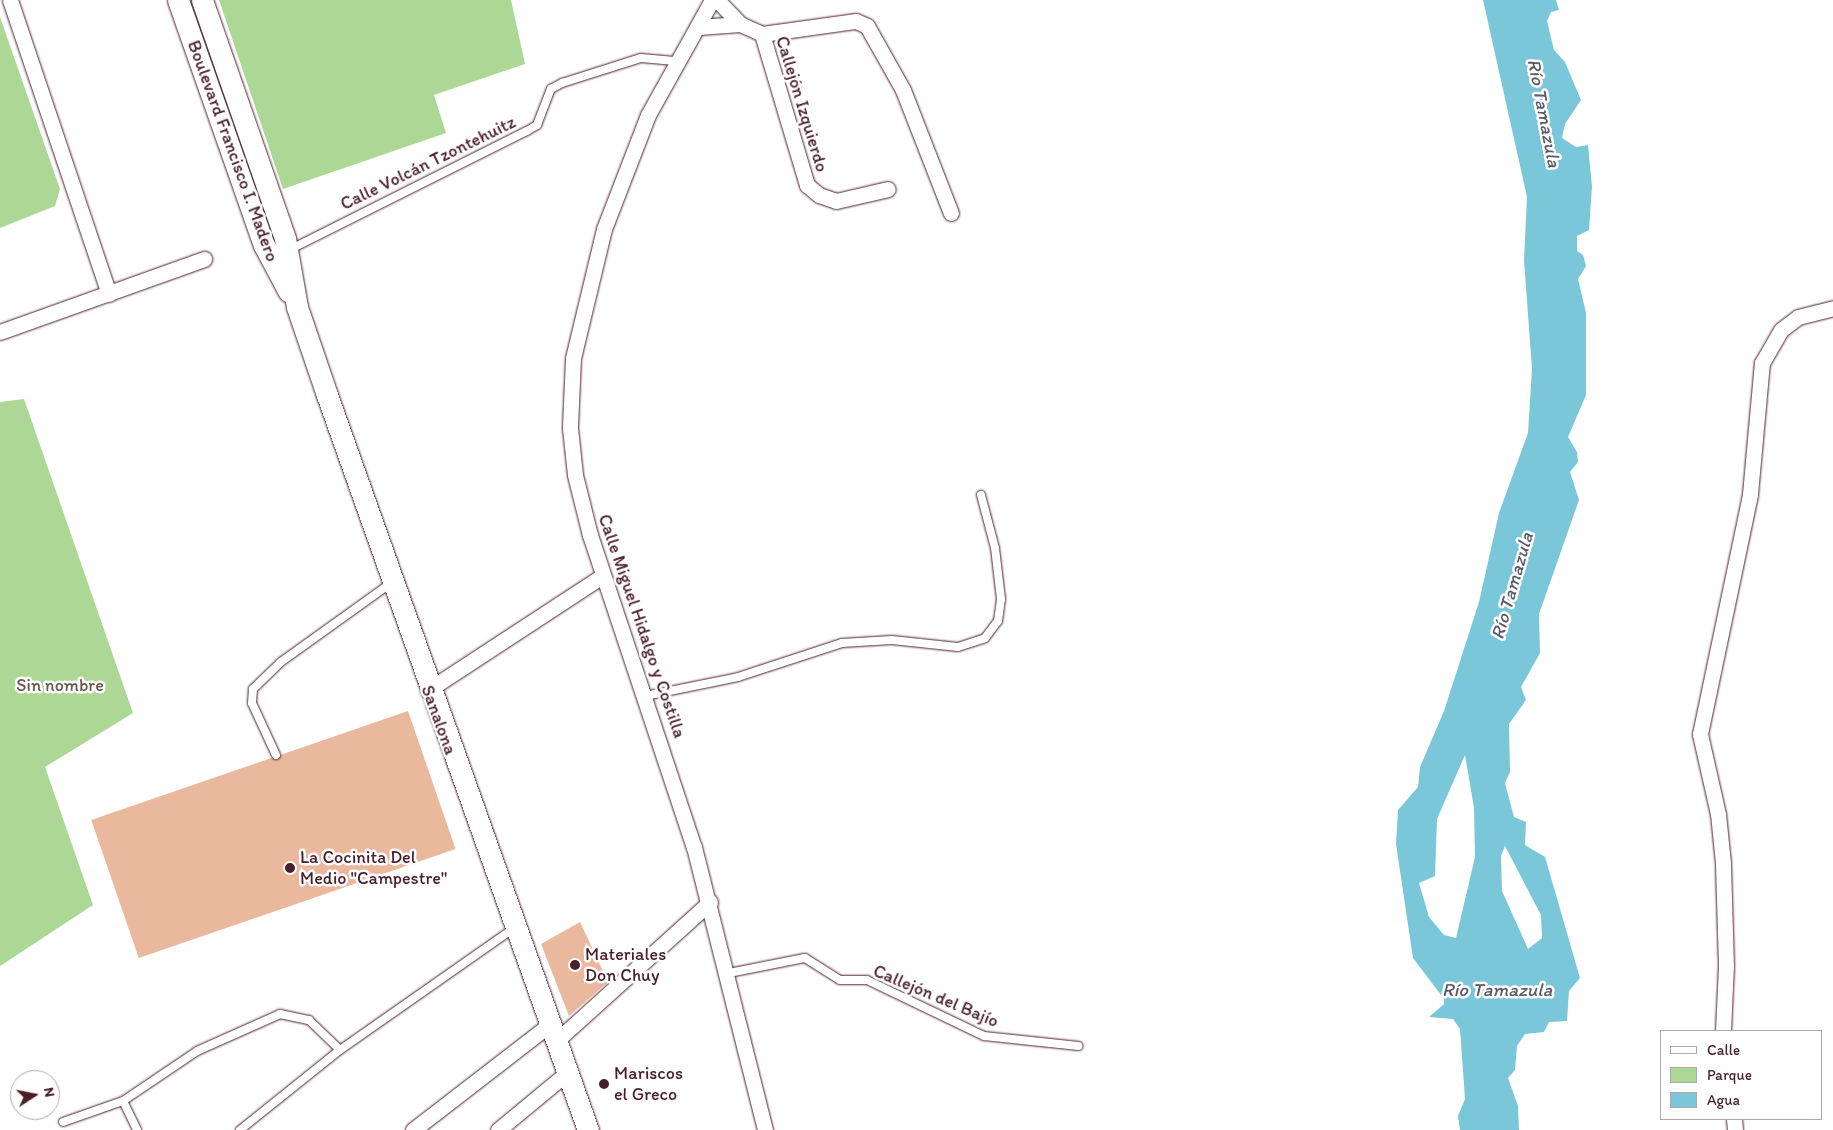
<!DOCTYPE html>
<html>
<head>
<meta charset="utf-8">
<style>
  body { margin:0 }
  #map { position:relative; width:1833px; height:1130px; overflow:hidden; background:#fff; font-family:Itim,sans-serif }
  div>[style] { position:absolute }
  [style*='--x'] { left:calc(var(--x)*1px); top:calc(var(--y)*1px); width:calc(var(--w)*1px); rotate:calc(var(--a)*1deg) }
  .green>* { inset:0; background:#add795 }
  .water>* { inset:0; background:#7bc7da }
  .building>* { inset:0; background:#eab89c; transform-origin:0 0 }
  .roads { filter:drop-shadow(0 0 1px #4a1f2b) drop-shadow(0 0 1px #4a1f2b) }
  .service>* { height:8px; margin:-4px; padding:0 4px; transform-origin:4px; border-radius:4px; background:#fff }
  .minor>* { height:15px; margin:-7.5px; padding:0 7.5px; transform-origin:7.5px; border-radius:7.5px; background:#fff }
  .secondary>* { height:21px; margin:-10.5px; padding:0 10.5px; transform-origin:10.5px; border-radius:10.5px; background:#fff }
  .dots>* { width:14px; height:14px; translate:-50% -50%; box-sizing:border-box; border:2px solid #fff; border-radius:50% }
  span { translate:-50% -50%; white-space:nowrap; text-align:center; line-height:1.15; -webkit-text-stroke:5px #fff; paint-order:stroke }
  .street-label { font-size:18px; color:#4a1f2b }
  .park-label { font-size:18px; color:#68564b }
  .poi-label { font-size:18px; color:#4a1f2b }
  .left { translate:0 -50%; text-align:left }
  .water-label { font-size:19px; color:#5b5a68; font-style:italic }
  .legend { position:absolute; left:1660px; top:1030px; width:162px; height:90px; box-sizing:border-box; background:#fff; border:1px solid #b7a5aa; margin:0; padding:6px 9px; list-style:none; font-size:15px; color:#4a1f2b }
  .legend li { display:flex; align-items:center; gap:10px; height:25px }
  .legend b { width:25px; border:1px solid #b7a5aa }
  .north { position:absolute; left:10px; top:1070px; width:50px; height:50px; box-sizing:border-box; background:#fff; border:1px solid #b7a5aa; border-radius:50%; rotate:79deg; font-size:14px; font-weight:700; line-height:20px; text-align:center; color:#4a1f2b }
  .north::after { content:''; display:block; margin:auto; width:18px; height:22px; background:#4a1f2b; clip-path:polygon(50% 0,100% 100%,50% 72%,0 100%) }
</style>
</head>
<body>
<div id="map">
  <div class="green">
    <div style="clip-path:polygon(219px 0,511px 0,525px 64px,434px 95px,446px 133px,283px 189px)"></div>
    <div style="clip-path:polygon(0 17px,60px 189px,55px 206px,0 228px)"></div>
    <div style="clip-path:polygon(24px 399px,133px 713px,45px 767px,93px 905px,0 966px,0 402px)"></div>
  </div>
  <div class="water">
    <div style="clip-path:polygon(evenodd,1483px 0,1556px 0,1559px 10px,1551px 12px,1547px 21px,1554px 50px,1565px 62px,1581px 100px,1565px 124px,1562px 138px,1576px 147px,1588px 145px,1592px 187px,1589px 230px,1577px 236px,1577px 251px,1583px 255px,1586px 266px,1578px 279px,1586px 313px,1586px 395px,1568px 437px,1577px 452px,1578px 462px,1570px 472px,1579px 500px,1539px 614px,1540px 653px,1521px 687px,1526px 700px,1509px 724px,1510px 772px,1505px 783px,1514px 817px,1526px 822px,1525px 845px,1545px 857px,1580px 978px,1569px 991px,1567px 1021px,1549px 1022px,1544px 1032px,1525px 1034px,1517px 1046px,1515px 1070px,1508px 1078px,1518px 1106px,1519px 1130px,1460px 1130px,1458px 1116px,1465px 1099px,1460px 1029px,1453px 1019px,1429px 1017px,1444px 1004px,1444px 999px,1413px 958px,1396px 844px,1398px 810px,1418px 787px,1420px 767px,1444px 711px,1479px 602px,1499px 513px,1528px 433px,1532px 369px,1524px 260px,1527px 197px,1483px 0,1465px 755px,1474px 808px,1475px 857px,1456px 938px,1444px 935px,1429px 917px,1419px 883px,1435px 876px,1437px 819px,1465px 755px,1483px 0,1505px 846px,1541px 915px,1542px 938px,1528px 949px,1502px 891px,1501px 856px,1505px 846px)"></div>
  </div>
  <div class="building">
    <div style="left:408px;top:711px;width:146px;height:335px;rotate:71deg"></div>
    <div style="clip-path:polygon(580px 922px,608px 982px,569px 1016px,541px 944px)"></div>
  </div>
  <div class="roads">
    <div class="service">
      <div style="--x:289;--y:250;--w:266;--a:-26.6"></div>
      <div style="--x:527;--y:131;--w:12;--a:-31"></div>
      <div style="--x:537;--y:125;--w:39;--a:-69"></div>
      <div style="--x:551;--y:89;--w:13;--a:-29"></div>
      <div style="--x:562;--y:83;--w:83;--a:-17.6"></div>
      <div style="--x:641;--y:58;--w:37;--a:5"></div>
      <div style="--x:645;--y:696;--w:95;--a:-11.5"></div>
      <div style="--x:738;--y:677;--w:109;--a:-18.1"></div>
      <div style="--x:842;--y:643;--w:50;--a:-3.4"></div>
      <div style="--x:892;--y:640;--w:66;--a:6.1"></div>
      <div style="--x:958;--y:647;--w:28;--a:-18"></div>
      <div style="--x:985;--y:638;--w:21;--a:-53"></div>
      <div style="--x:998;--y:621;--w:22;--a:-82"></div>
      <div style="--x:1001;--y:599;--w:51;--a:-96.7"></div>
      <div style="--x:995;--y:548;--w:55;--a:-104.8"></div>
      <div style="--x:276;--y:755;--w:57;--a:-114.8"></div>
      <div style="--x:252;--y:703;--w:14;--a:-86"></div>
      <div style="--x:253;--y:689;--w:39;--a:-44"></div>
      <div style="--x:281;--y:662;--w:135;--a:-35.7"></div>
      <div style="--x:729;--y:973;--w:77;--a:-11.2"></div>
      <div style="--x:805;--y:958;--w:41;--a:32.2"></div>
      <div style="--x:840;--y:980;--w:27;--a:0"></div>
      <div style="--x:867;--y:980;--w:130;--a:25.6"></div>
      <div style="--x:984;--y:1036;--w:95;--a:6.1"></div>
      <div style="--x:123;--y:1101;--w:32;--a:64"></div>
      <div style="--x:63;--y:1122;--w:64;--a:-19.3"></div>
      <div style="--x:123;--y:1101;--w:89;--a:-34"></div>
      <div style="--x:197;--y:1051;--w:91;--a:-24"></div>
      <div style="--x:280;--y:1014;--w:30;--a:12"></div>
      <div style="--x:309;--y:1020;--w:43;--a:44.1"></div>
      <div style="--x:240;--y:1130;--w:128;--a:-38.7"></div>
      <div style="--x:340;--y:1050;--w:213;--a:-35"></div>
    </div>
    <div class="minor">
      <div style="--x:10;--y:0;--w:310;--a:71.4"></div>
      <div style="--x:712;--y:0;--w:132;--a:119.1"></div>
      <div style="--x:648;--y:115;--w:122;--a:111.1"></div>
      <div style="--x:604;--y:229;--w:133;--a:103.5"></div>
      <div style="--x:573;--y:358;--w:70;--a:92.5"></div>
      <div style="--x:570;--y:428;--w:47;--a:83.9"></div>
      <div style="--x:575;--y:475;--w:62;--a:76"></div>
      <div style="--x:590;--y:535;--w:329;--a:71.6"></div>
      <div style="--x:694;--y:847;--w:292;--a:75.9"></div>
      <div style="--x:717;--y:0;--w:33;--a:46"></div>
      <div style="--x:740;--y:24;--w:24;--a:24"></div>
      <div style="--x:762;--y:34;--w:158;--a:73.4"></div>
      <div style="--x:807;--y:185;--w:16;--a:40"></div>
      <div style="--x:819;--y:195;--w:18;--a:19"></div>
      <div style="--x:836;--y:201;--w:53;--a:-13"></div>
      <div style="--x:699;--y:27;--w:41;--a:-4.2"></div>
      <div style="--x:762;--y:34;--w:95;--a:-7.9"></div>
      <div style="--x:856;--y:21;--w:12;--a:24"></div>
      <div style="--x:867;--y:26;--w:73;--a:60.6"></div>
      <div style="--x:903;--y:90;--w:132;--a:68.7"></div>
      <div style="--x:0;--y:332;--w:217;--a:-19.7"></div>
      <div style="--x:428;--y:690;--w:208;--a:-33.2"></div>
      <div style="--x:1723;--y:1031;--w:65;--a:-87.4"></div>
      <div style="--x:1726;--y:966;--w:103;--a:-91.7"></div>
      <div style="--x:1723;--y:863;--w:49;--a:-95.8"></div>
      <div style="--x:1718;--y:814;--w:82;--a:-102.7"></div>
      <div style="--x:1700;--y:734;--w:245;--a:-78.2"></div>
      <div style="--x:1750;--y:494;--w:132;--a:-84.8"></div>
      <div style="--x:1762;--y:363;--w:38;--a:-60"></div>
      <div style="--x:1781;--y:330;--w:21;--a:-37"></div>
      <div style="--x:1798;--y:317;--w:36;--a:-14"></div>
      <div style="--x:555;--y:1042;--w:209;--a:-42.1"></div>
      <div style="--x:1734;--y:1119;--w:11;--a:85"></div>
      <div style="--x:413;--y:1130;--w:172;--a:-37.7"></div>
      <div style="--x:498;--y:1130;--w:89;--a:-39.6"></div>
    </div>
    <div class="secondary">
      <div style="--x:178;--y:0;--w:260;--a:70.7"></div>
      <div style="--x:264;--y:245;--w:53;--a:62"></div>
      <div style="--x:202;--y:0;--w:252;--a:70.8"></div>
      <div style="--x:285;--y:238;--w:70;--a:80.1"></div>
      <div style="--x:297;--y:307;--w:93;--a:71.2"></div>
      <div style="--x:327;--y:395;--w:780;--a:70.45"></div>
    </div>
  </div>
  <div class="dots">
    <div style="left:290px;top:868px;background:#4a1f2b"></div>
    <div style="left:575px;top:965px;background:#4a1f2b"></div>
    <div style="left:604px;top:1084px;background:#4a1f2b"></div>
  </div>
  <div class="street-label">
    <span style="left:802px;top:104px;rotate:73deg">Callejón Izquierdo</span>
    <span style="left:233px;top:151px;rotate:70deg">Boulevard Francisco I. Madero</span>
    <span style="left:428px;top:163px;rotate:-26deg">Calle Volcán Tzontehuitz</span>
    <span style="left:642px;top:626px;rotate:71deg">Calle Miguel Hidalgo y Costilla</span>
    <span style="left:439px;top:720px;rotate:70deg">Sanalona</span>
    <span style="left:936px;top:996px;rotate:23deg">Callejón del Bajío</span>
  </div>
  <div class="park-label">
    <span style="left:60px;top:685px">Sin nombre</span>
  </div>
  <div class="poi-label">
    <span class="left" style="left:300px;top:868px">La Cocinita Del<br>Medio "Campestre"</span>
    <span class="left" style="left:585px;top:965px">Materiales<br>Don Chuy</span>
    <span class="left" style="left:614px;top:1084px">Mariscos<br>el Greco</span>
  </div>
  <div class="water-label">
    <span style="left:1544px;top:113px;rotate:79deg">Río Tamazula</span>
    <span style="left:1512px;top:586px;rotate:-74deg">Río Tamazula</span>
    <span style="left:1497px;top:990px">Río Tamazula</span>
  </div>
  <ul class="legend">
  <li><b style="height:6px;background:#fff"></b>Calle</li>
  <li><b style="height:14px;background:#add795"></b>Parque</li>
  <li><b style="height:14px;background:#7bc7da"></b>Agua</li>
  </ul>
  <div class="north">N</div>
</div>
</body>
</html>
